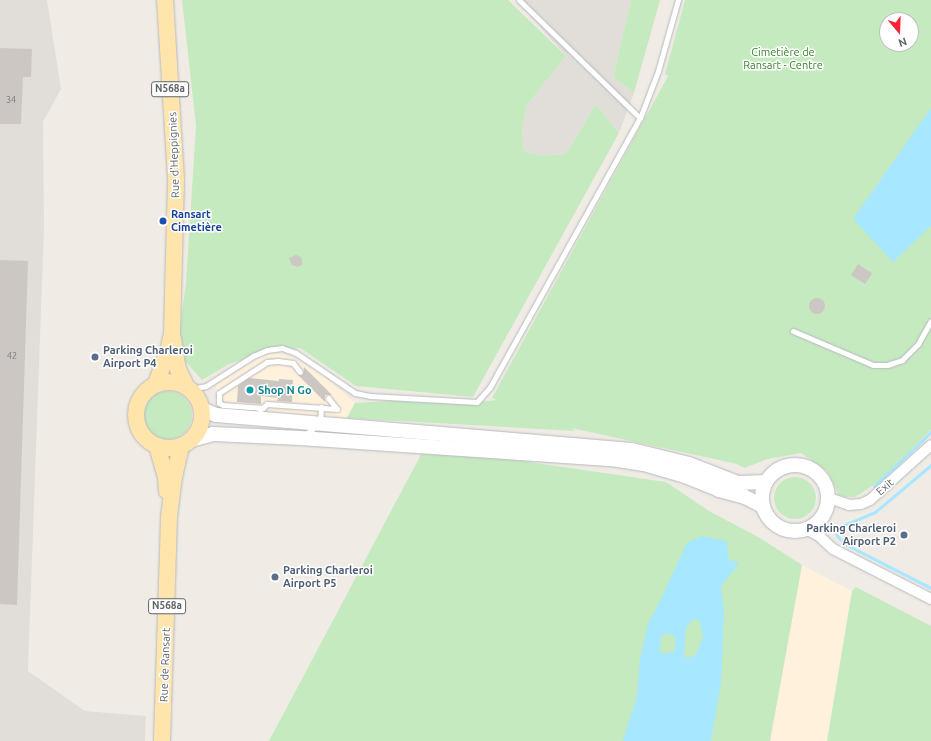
<!DOCTYPE html>
<html>
<head>
<meta charset="utf-8">
<style>
  body { margin:0 }
  #map { position:relative; width:931px; height:741px; overflow:hidden; background:#f0ece5; font-family:Ubuntu,sans-serif }
  div>[style] { position:absolute }
  [style*='--x'] { left:calc(var(--x)*1px); top:calc(var(--y)*1px); width:calc(var(--w)*1px); rotate:calc(var(--a)*1deg) }
  .commercial>* { inset:0; background:#fff1dc }
  .industrial>* { inset:0; background:#e1ded9 }
  .green>* { inset:0; background:#c6eac0 }
  .round { border-radius:50% }
  .water>* { inset:0; background:#a7e7ff }
  .stream>* { height:3px; margin:-1.5px; padding:0 1.5px; transform-origin:1.5px; border-radius:1.5px; background:#a7e7ff }
  .building>* { inset:0; background:#ccc7c2; transform-origin:0 0 }
  .roads { filter:drop-shadow(0 0 1px #b6b9bd) drop-shadow(0 0 1px #b6b9bd) }
  .lane>* { height:5px; margin:-2.5px; padding:0 2.5px; transform-origin:2.5px; border-radius:2.5px; background:#fff }
  .street>* { height:10px; margin:-5px; padding:0 5px; transform-origin:5px; border-radius:5px; background:#fff }
  .secondary>* { height:14px; margin:-7px; padding:0 7px; transform-origin:7px; border-radius:7px; background:#fff }
  .secondary>.ring { margin:-7px; padding:0; box-sizing:content-box; background:none; border:14px solid #fff; border-radius:50% }
  .primary>* { height:16px; margin:-8px; padding:0 8px; transform-origin:8px; border-radius:8px; background:#ffe4ac }
  .primary>.ring { margin:-8px; padding:0; box-sizing:content-box; background:none; border:16px solid #ffe4ac; border-radius:50% }
  .dots>* { width:11px; height:11px; translate:-50% -50%; box-sizing:border-box; border:2px solid #fff; border-radius:50% }
  span { translate:-50% -50%; white-space:nowrap; text-align:center; line-height:1.15; -webkit-text-stroke:3px #fff; paint-order:stroke }
  .number-label { font-size:9px; color:#797c7e }
  .number-label span { -webkit-text-stroke-width:0 }
  .shield-label span { padding:1px 3px; background:#fff; border:1px solid; border-radius:3px; -webkit-text-stroke-width:0 }
  .shield-label { font-size:10px; color:#5d6367; font-weight:700 }
  .park-label { font-size:11px; color:#38852d }
  .street-label { font-size:11px; color:#5d6367 }
  .transit-label { font-size:11px; color:#164399; font-weight:700 }
  .left { translate:0 -50%; text-align:left }
  .service-label { font-size:11px; color:#4e5e75; font-weight:700 }
  .right { translate:-100% -50%; text-align:right }
  .culture-label { font-size:11px; color:#0d838f; font-weight:700 }
  .north { position:absolute; left:879px; top:12px; width:40px; height:40px; box-sizing:border-box; background:#fff; border:1px solid #bec1c2; border-radius:50%; rotate:161deg; font-size:11px; font-weight:700; line-height:16px; text-align:center; color:#5d6367 }
  .north::after { content:''; display:block; margin:auto; width:14px; height:18px; background:#f82335; clip-path:polygon(50% 0,100% 100%,50% 72%,0 100%) }
</style>
</head>
<body>
<div id="map">
  <div class="commercial">
    <div style="clip-path:polygon(269px 351px,295px 358px,325px 377px,355px 403px,342px 425px,216px 415px,216px 385px)"></div>
    <div style="clip-path:polygon(802px 565px,852px 591px,827px 741px,770px 741px)"></div>
  </div>
  <div class="industrial">
    <div style="clip-path:polygon(0 0,47px 0,61px 89px,43px 122px,44px 227px,28px 671px,85px 711px,146px 716px,145px 741px,0 741px)"></div>
    <div style="clip-path:polygon(516px 0,631px 0,613px 77px,634px 93px,619px 133px,596px 104px,566px 154px,542px 156px,524px 151px,522px 129px,527px 105px,566px 56px)"></div>
  </div>
  <div class="green">
    <div style="clip-path:polygon(182px 0,508px 0,566px 56px,527px 105px,522px 129px,524px 151px,542px 156px,566px 154px,596px 104px,619px 133px,473px 397px,356px 386px,300px 348px,269px 351px,229px 364px,202px 380px,177px 352px,186px 282px,196px 126px)"></div>
    <div style="clip-path:polygon(631px 0,660px 0,634px 93px,613px 77px)"></div>
    <div style="clip-path:polygon(evenodd,685px 0,931px 0,931px 430px,880px 481px,855px 497px,844px 497px,839px 495px,827px 471px,801px 453px,768px 459px,744px 468px,737px 464px,571px 428px,576px 431px,347px 418px,355px 403px,427px 399px,477px 402px,496px 400px,492px 398px,668px 76px,665px 74px,685px 0,887px 20px,911px 20px,911px 44px,887px 44px,887px 20px)"></div>
    <div class="round" style="left:144px;top:391px;width:48px;height:48px"></div>
    <div style="clip-path:polygon(425px 447px,666px 482px,709px 511px,760px 538px,802px 565px,770px 741px,269px 741px)"></div>
    <div class="round" style="left:774px;top:477px;width:42px;height:42px"></div>
    <div style="clip-path:polygon(856px 587px,931px 626px,931px 741px,827px 741px,852px 591px)"></div>
  </div>
  <div class="water">
    <div style="clip-path:polygon(931px 108px,931px 226px,893px 262px,853px 219px)"></div>
    <div style="clip-path:polygon(evenodd,702px 536px,727px 541px,728px 558px,739px 564px,721px 586px,724px 612px,721px 683px,711px 741px,623px 741px,637px 696px,640px 659px,648px 624px,660px 601px,687px 543px,702px 536px,693px 619px,699px 620px,703px 636px,697px 653px,689px 658px,684px 657px,686px 628px,693px 619px,702px 536px,668px 633px,675px 637px,675px 651px,664px 654px,660px 651px,661px 637px,668px 633px)"></div>
  </div>
  <div class="stream">
    <div style="--x:931;--y:465;--w:73;--a:140"></div>
    <div style="--x:875;--y:512;--w:33;--a:157"></div>
    <div style="--x:845;--y:525;--w:12;--a:145"></div>
    <div style="--x:835;--y:532;--w:6;--a:59"></div>
    <div style="--x:838;--y:537;--w:12;--a:42"></div>
    <div style="--x:847;--y:545;--w:94;--a:27.1"></div>
    <div style="--x:874;--y:486;--w:79;--a:-43.5"></div>
  </div>
  <div class="building">
    <div style="clip-path:polygon(0 48px,32px 49px,31px 77px,23px 77px,21px 124px,0 124px)"></div>
    <div style="clip-path:polygon(296px 255px,301px 257px,302px 260px,302px 265px,298px 267px,292px 265px,289px 258px)"></div>
    <div style="clip-path:polygon(0 260px,28px 261px,17px 605px,0 604px)"></div>
    <div style="left:858px;top:264px;width:17px;height:13px;rotate:33deg"></div>
    <div class="round" style="left:809px;top:298px;width:16px;height:16px"></div>
    <div style="clip-path:polygon(304px 367px,332px 395px,325px 395px,325px 402px,298px 375px,303px 375px)"></div>
    <div style="clip-path:polygon(249px 378px,279px 381px,279px 379px,293px 380px,292px 402px,277px 401px,278px 398px,261px 396px,261px 404px,237px 402px,238px 386px)"></div>
  </div>
  <div class="roads">
    <div class="lane">
      <div style="--x:519;--y:0;--w:169;--a:44.3"></div>
      <div style="--x:793;--y:331;--w:87;--a:23"></div>
      <div style="--x:873;--y:365;--w:14;--a:0"></div>
      <div style="--x:887;--y:365;--w:16;--a:-18"></div>
      <div style="--x:902;--y:360;--w:23;--a:-45"></div>
      <div style="--x:918;--y:344;--w:26;--a:-61"></div>
      <div style="--x:191;--y:389;--w:15;--a:-11"></div>
      <div style="--x:206;--y:386;--w:56;--a:-32.6"></div>
      <div style="--x:253;--y:356;--w:15;--a:-23"></div>
      <div style="--x:267;--y:350;--w:15;--a:-8"></div>
      <div style="--x:282;--y:348;--w:15;--a:20"></div>
      <div style="--x:296;--y:353;--w:71;--a:34.1"></div>
      <div style="--x:355;--y:393;--w:15;--a:11"></div>
      <div style="--x:370;--y:396;--w:107;--a:3.2"></div>
      <div style="--x:477;--y:402;--w:20;--a:-49"></div>
      <div style="--x:490;--y:387;--w:308;--a:-60.9"></div>
      <div style="--x:640;--y:118;--w:50;--a:-69"></div>
      <div style="--x:658;--y:71;--w:74;--a:-74.3"></div>
      <div style="--x:263;--y:408;--w:40;--a:-175.7"></div>
      <div style="--x:223;--y:405;--w:4;--a:-153"></div>
      <div style="--x:219;--y:403;--w:10;--a:-90"></div>
      <div style="--x:219;--y:393;--w:57;--a:-32.9"></div>
      <div style="--x:267;--y:362;--w:11;--a:-5"></div>
      <div style="--x:278;--y:361;--w:15;--a:8"></div>
      <div style="--x:293;--y:363;--w:11;--a:52"></div>
      <div style="--x:260;--y:410;--w:9;--a:-41"></div>
      <div style="--x:267;--y:404;--w:70;--a:4.1"></div>
      <div style="--x:337;--y:409;--w:14;--a:-129"></div>
      <div style="--x:305;--y:435;--w:19;--a:-39"></div>
      <div style="--x:320;--y:423;--w:16;--a:-86"></div>
    </div>
    <div class="street">
      <div style="--x:829;--y:498;--w:21;--a:19"></div>
      <div style="--x:849;--y:505;--w:12;--a:-5"></div>
      <div style="--x:861;--y:504;--w:10;--a:-24"></div>
      <div style="--x:870;--y:500;--w:82;--a:-42"></div>
      <div style="--x:806;--y:529;--w:15;--a:28"></div>
      <div style="--x:819;--y:536;--w:19;--a:43"></div>
      <div style="--x:833;--y:549;--w:110;--a:27"></div>
    </div>
    <div class="secondary">
      <div style="--x:202;--y:409;--w:15;--a:23"></div>
      <div style="--x:216;--y:415;--w:417;--a:4.8"></div>
      <div style="--x:632;--y:450;--w:59;--a:13.8"></div>
      <div style="--x:689;--y:464;--w:53;--a:21.2"></div>
      <div style="--x:738;--y:483;--w:28;--a:-2"></div>
      <div style="--x:191;--y:440;--w:23;--a:-15"></div>
      <div style="--x:213;--y:434;--w:87;--a:2.6"></div>
      <div style="--x:300;--y:438;--w:313;--a:3.9"></div>
      <div style="--x:612;--y:459;--w:32;--a:9"></div>
      <div style="--x:644;--y:464;--w:43;--a:16.3"></div>
      <div style="--x:685;--y:476;--w:37;--a:22"></div>
      <div style="--x:719;--y:490;--w:27;--a:15"></div>
      <div style="--x:745;--y:497;--w:20;--a:27"></div>
      <div class="ring" style="left:762px;top:465px;width:52px;height:52px"></div>
    </div>
    <div class="primary">
      <div style="--x:173;--y:339;--w:30;--a:81"></div>
      <div style="--x:178;--y:369;--w:19;--a:65"></div>
      <div class="ring" style="left:136px;top:382px;width:50px;height:50px"></div>
      <div style="--x:156;--y:384;--w:35;--a:-70"></div>
      <div style="--x:168;--y:351;--w:18;--a:-77"></div>
      <div style="--x:172;--y:333;--w:154;--a:-88.5"></div>
      <div style="--x:176;--y:179;--w:179;--a:-93.5"></div>
      <div style="--x:157;--y:446;--w:33;--a:74"></div>
      <div style="--x:166;--y:478;--w:13;--a:86"></div>
      <div style="--x:162;--y:741;--w:224;--a:-88.2"></div>
      <div style="--x:169;--y:517;--w:40;--a:-82.9"></div>
      <div style="--x:174;--y:477;--w:32;--a:-77"></div>
    </div>
  </div>
  <div class="dots">
    <div style="left:163px;top:221px;background:#1a4fb4"></div>
    <div style="left:95px;top:357px;background:#5c6f8a"></div>
    <div style="left:250px;top:390px;background:#0f9aa8"></div>
    <div style="left:904px;top:535px;background:#5c6f8a"></div>
    <div style="left:275px;top:577px;background:#5c6f8a"></div>
  </div>
  <div class="number-label">
    <span style="left:11px;top:100px">34</span>
    <span style="left:12px;top:356px">42</span>
  </div>
  <div class="shield-label">
    <span style="left:170px;top:89px">N568a</span>
    <span style="left:167px;top:606px">N568a</span>
  </div>
  <div class="park-label">
    <span style="left:783px;top:59px">Cimetière de<br>Ransart - Centre</span>
  </div>
  <div class="street-label">
    <span style="left:174px;top:155px;rotate:-92deg">Rue d'Heppignies</span>
    <span style="left:885px;top:487px;rotate:-41deg">Exit</span>
    <span style="left:165px;top:665px;rotate:-88deg">Rue de Ransart</span>
  </div>
  <div class="transit-label">
    <span class="left" style="left:171px;top:221px">Ransart<br>Cimetière</span>
  </div>
  <div class="service-label">
    <span class="left" style="left:103px;top:357px">Parking Charleroi<br>Airport P4</span>
    <span class="right" style="left:896px;top:535px">Parking Charleroi<br>Airport P2</span>
    <span class="left" style="left:283px;top:577px">Parking Charleroi<br>Airport P5</span>
  </div>
  <div class="culture-label">
    <span class="left" style="left:258px;top:390px">Shop N Go</span>
  </div>
  <div class="north">N</div>
</div>
</body>
</html>
